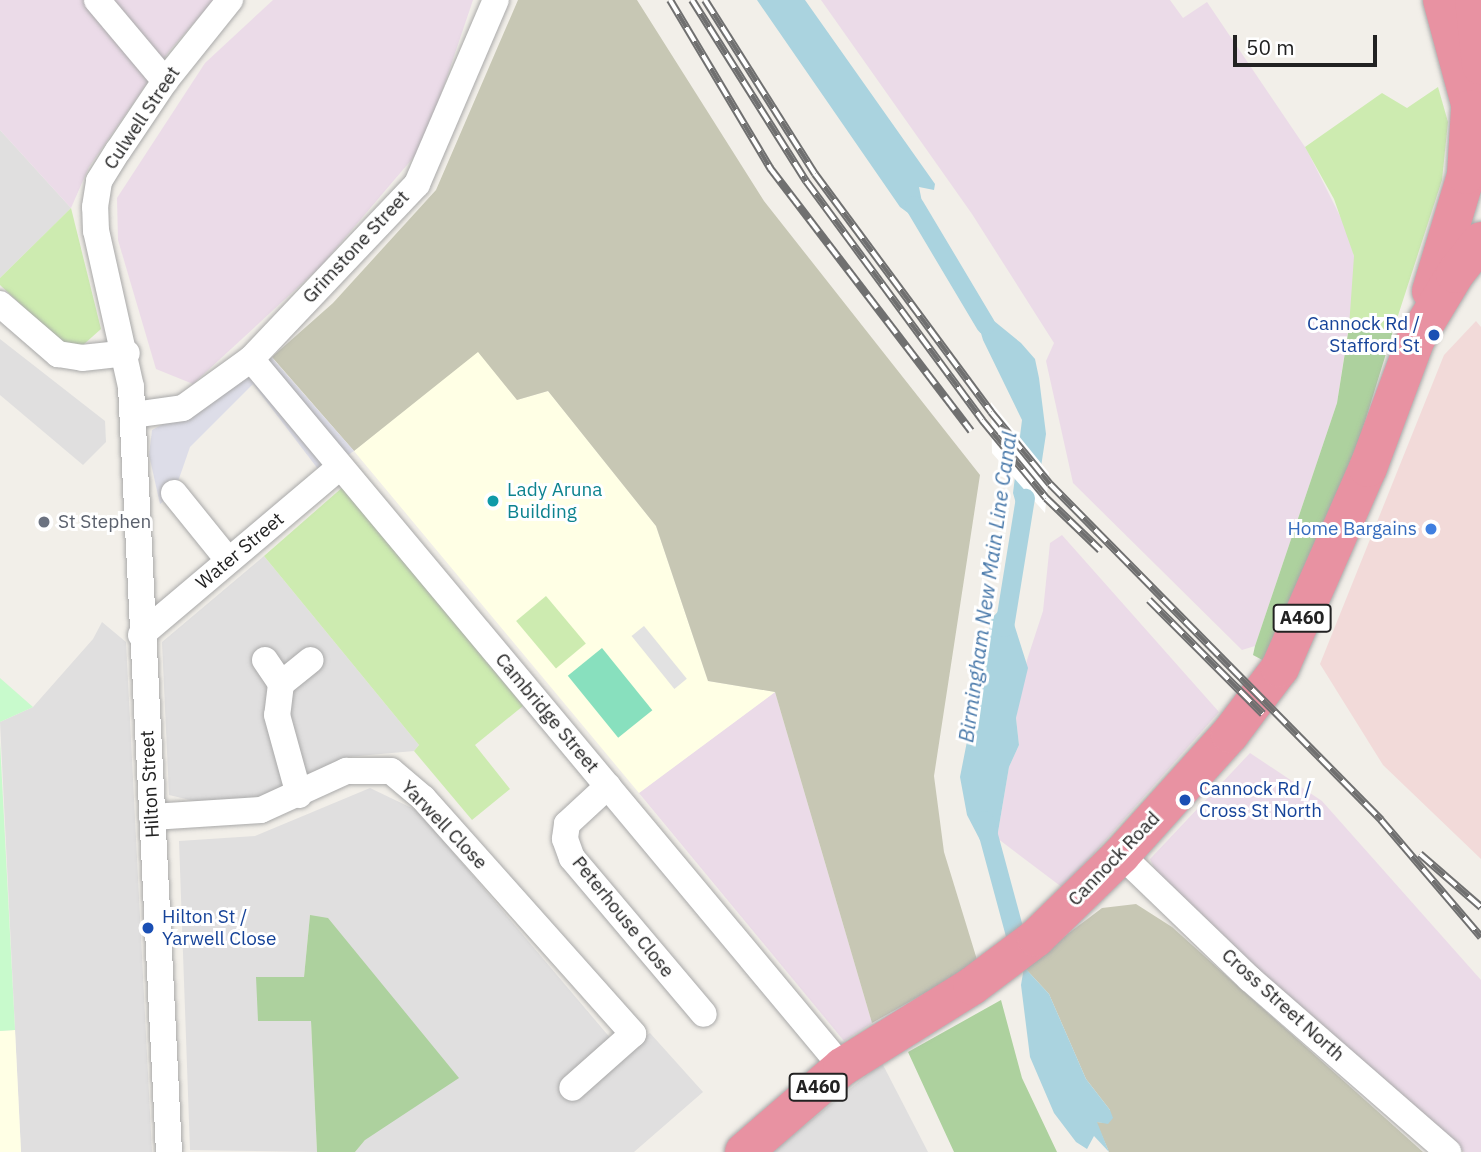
<!DOCTYPE html>
<html>
<head>
<meta charset="utf-8">
<style>
  body { margin:0 }
  #map { position:relative; width:1481px; height:1152px; overflow:hidden; background:#f2efe9; font-family:"IBM Plex Sans",sans-serif }
  div>[style] { position:absolute }
  [style*='--x'] { left:calc(var(--x)*1px); top:calc(var(--y)*1px); width:calc(var(--w)*1px); rotate:calc(var(--a)*1deg) }
  .residential>* { inset:0; background:#e0dfdf }
  .commercial>* { inset:0; background:#f2dad9 }
  .industrial>* { inset:0; background:#ebdbe8 }
  .education>* { inset:0; background:#ffffe5 }
  .construction>* { inset:0; background:#c7c7b4 }
  .grass>* { inset:0; background:#cdebb0; transform-origin:0 0 }
  .forest>* { inset:0; background:#add19e }
  .park>* { inset:0; background:#c8facc }
  .pitch>* { inset:0; background:#88e0be; transform-origin:0 0 }
  .parking>* { inset:0; background:#e2e2e2; transform-origin:0 0 }
  .plaza>* { inset:0; background:#dddde8 }
  .water>* { inset:0; background:#aad3df }
  .pier>* { inset:0; background:#fff }
  .canal>* { height:19px; margin:-9.5px; padding:0 9.5px; transform-origin:9.5px; border-radius:9.5px; background:#aad3df }
  .roads { filter:drop-shadow(0 0 2px #a9a9a9) drop-shadow(0 0 2px #a9a9a9) }
  .minor>* { height:26px; margin:-13px; padding:0 13px; transform-origin:13px; border-radius:13px; background:#fff }
  .highway>* { height:38px; margin:-19px; padding:0 19px; transform-origin:19px; border-radius:19px; background:#e892a2 }
  .rail>* { height:8px; margin-top:-4px; transform-origin:0; background:repeating-linear-gradient(90deg,#fff 0 16px,#707070 0 32px); box-sizing:border-box; border-block:2px solid #707070 }
  .dots>* { width:19px; height:19px; translate:-50% -50%; box-sizing:border-box; border:4px solid #fff; border-radius:50% }
  span { translate:-50% -50%; white-space:nowrap; text-align:center; line-height:1.15; -webkit-text-stroke:6px #fff; paint-order:stroke }
  .shield-label span { padding:2px 5px; background:#fff; border:2px solid; border-radius:5px; -webkit-text-stroke-width:0 }
  .shield-label { font-size:18px; color:#222; font-weight:700 }
  .street-label { font-size:19px; color:#222 }
  .transit-label { font-size:19px; color:#164399 }
  .right { translate:-100% -50%; text-align:right }
  .left { translate:0 -50%; text-align:left }
  .culture-label { font-size:19px; color:#0d838f }
  .worship-label { font-size:19px; color:#5b616d }
  .shop-label { font-size:19px; color:#366cbe }
  .water-label { font-size:21px; color:#4a7aab; font-style:italic }
  .scale { position:absolute; left:1233px; top:35px; width:144px; height:32px; box-sizing:border-box; border:4px solid #222; border-top:0; padding-left:9px; font-size:21px; line-height:24px; white-space:nowrap; color:#222; -webkit-text-stroke:5px #fff; paint-order:stroke }
</style>
</head>
<body>
<div id="map">
  <div class="residential">
    <div style="clip-path:polygon(0 130px,71px 208px,0 278px)"></div>
    <div style="clip-path:polygon(0 339px,105px 421px,106px 442px,83px 465px,0 395px)"></div>
    <div style="clip-path:polygon(264px 556px,419px 745px,414px 751px,347px 757px,263px 796px,203px 803px,169px 795px,162px 642px)"></div>
    <div style="clip-path:polygon(102px 622px,126px 642px,152px 1152px,21px 1152px,0 722px,33px 707px,93px 639px)"></div>
    <div style="clip-path:polygon(370px 788px,418px 811px,623px 1053px,650px 1033px,703px 1092px,634px 1152px,355px 1152px,365px 1140px,310px 915px,304px 977px,256px 977px,311px 1021px,317px 1152px,190px 1150px,179px 841px,255px 836px)"></div>
    <div style="clip-path:polygon(882px 1063px,928px 1152px,774px 1152px,773px 1151px)"></div>
  </div>
  <div class="commercial">
    <div style="clip-path:polygon(1476px 321px,1481px 327px,1481px 859px,1383px 765px,1320px 664px,1444px 355px)"></div>
  </div>
  <div class="industrial">
    <div style="clip-path:polygon(0 0,214px 0,170px 50px,89px 167px,71px 208px,0 130px)"></div>
    <div style="clip-path:polygon(273px 0,473px 0,424px 145px,321px 266px,193px 384px,156px 369px,118px 240px,117px 198px,205px 63px)"></div>
    <div style="clip-path:polygon(821px 0,1170px 0,1183px 18px,1207px 2px,1307px 150px,1346px 228px,1354px 256px,1355px 285px,1337px 403px,1255px 646px,1242px 650px,1073px 483px,1046px 361px,1054px 343px,972px 214px)"></div>
    <div style="clip-path:polygon(1062px 535px,1219px 712px,1063px 888px,997px 838px,1009px 767px,1019px 745px,1016px 718px,1027px 660px,1043px 611px,1050px 543px)"></div>
    <div style="clip-path:polygon(775px 692px,872px 1023px,844px 1041px,639px 793px)"></div>
    <div style="clip-path:polygon(1250px 753px,1322px 801px,1481px 980px,1481px 1152px,1464px 1152px,1231px 946px,1155px 870px,1150px 859px)"></div>
  </div>
  <div class="education">
    <div style="clip-path:polygon(478px 351px,517px 400px,548px 391px,656px 526px,708px 681px,775px 692px,639px 793px,354px 451px)"></div>
    <div style="clip-path:polygon(15px 1030px,21px 1152px,0 1152px,0 1031px)"></div>
  </div>
  <div class="construction">
    <div style="clip-path:polygon(518px 0,637px 0,764px 201px,980px 475px,934px 776px,944px 852px,978px 963px,872px 1023px,775px 692px,708px 681px,656px 526px,548px 391px,517px 400px,478px 352px,354px 451px,272px 357px,333px 303px,436px 190px)"></div>
    <div style="clip-path:polygon(1136px 904px,1172px 927px,1423px 1152px,1109px 1152px,1096px 1122px,1108px 1123px,1110px 1110px,1086px 1079px,1049px 994px,1024px 967px,1102px 908px)"></div>
  </div>
  <div class="grass">
    <div style="clip-path:polygon(1438px 87px,1448px 122px,1442px 180px,1393px 331px,1349px 327px,1354px 256px,1334px 199px,1305px 147px,1382px 93px,1407px 108px)"></div>
    <div style="clip-path:polygon(71px 208px,101px 329px,83px 345px,63px 344px,0 285px,0 278px)"></div>
    <div style="clip-path:polygon(344px 486px,523px 706px,475px 745px,510px 789px,472px 820px,414px 751px,419px 745px,264px 556px)"></div>
    <div style="left:546px;top:596px;width:62px;height:39px;rotate:50deg"></div>
  </div>
  <div class="forest">
    <div style="clip-path:polygon(1349px 327px,1393px 331px,1355px 454px,1266px 662px,1253px 655px,1255px 646px,1337px 403px)"></div>
    <div style="clip-path:polygon(310px 915px,328px 918px,459px 1078px,365px 1140px,355px 1152px,317px 1152px,311px 1021px,258px 1021px,256px 977px,304px 977px)"></div>
    <div style="clip-path:polygon(1001px 1000px,1022px 1078px,1057px 1152px,954px 1152px,908px 1052px)"></div>
  </div>
  <div class="park">
    <div style="clip-path:polygon(0 678px,33px 707px,0 722px)"></div>
    <div style="clip-path:polygon(0 742px,15px 1030px,0 1031px)"></div>
  </div>
  <div class="pitch">
    <div style="left:602px;top:648px;width:80px;height:44px;rotate:51deg"></div>
  </div>
  <div class="parking">
    <div style="left:644px;top:626px;width:68px;height:16px;rotate:51deg"></div>
  </div>
  <div class="plaza">
    <div style="clip-path:polygon(266px 351px,354px 451px,321px 473px,253px 384px,190px 447px,174px 493px,160px 504px,149px 455px,152px 430px,209px 399px)"></div>
  </div>
  <div class="water">
    <div style="clip-path:polygon(757px 0,805px 0,935px 184px,934px 190px,919px 187px,927px 227px,900px 207px)"></div>
    <div style="clip-path:polygon(972px 303px,1021px 343px,1035px 359px,1039px 378px,1046px 434px,1037px 493px,1021px 521px,1013px 493px,1022px 420px,983px 340px)"></div>
    <div style="clip-path:polygon(1007px 602px,1028px 668px,1016px 718px,1019px 745px,1009px 767px,997px 838px,990px 846px,980px 840px,967px 815px,960px 777px,991px 619px)"></div>
    <div style="clip-path:polygon(1024px 967px,1049px 994px,1086px 1079px,1110px 1110px,1113px 1118px,1108px 1124px,1097px 1122px,1109px 1152px,1094px 1136px,1087px 1149px,1076px 1142px,1054px 1113px,1030px 1057px,1021px 985px)"></div>
  </div>
  <div class="pier">
    <div style="clip-path:polygon(991px 402px,1049px 473px,1045px 513px,992px 453px)"></div>
  </div>
  <div class="canal">
    <div style="--x:914;--y:205;--w:139;--a:59.2"></div>
    <div style="--x:1004;--y:627;--w:131;--a:-80.8"></div>
    <div style="--x:984;--y:820;--w:142;--a:74.9"></div>
  </div>
  <div class="roads">
    <div class="minor">
      <div style="--x:97;--y:0;--w:106;--a:50"></div>
      <div style="--x:0;--y:304;--w:77;--a:40.8"></div>
      <div style="--x:58;--y:354;--w:24;--a:9"></div>
      <div style="--x:82;--y:358;--w:45;--a:-6.3"></div>
      <div style="--x:251;--y:359;--w:922;--a:50.15"></div>
      <div style="--x:133;--y:415;--w:50;--a:-8"></div>
      <div style="--x:183;--y:408;--w:84;--a:-35.8"></div>
      <div style="--x:251;--y:359;--w:241;--a:-46.5"></div>
      <div style="--x:417;--y:184;--w:200;--a:-66.8"></div>
      <div style="--x:174;--y:493;--w:86;--a:51.1"></div>
      <div style="--x:141;--y:635;--w:260;--a:-40.2"></div>
      <div style="--x:265;--y:660;--w:29;--a:56"></div>
      <div style="--x:281;--y:684;--w:31;--a:97"></div>
      <div style="--x:277;--y:715;--w:83;--a:74.6"></div>
      <div style="--x:281;--y:684;--w:38;--a:-39"></div>
      <div style="--x:608;--y:786;--w:56;--a:137.2"></div>
      <div style="--x:567;--y:824;--w:15;--a:98"></div>
      <div style="--x:565;--y:839;--w:20;--a:70"></div>
      <div style="--x:572;--y:858;--w:204;--a:49.8"></div>
      <div style="--x:152;--y:817;--w:109;--a:-3.7"></div>
      <div style="--x:261;--y:810;--w:94;--a:-24.6"></div>
      <div style="--x:346;--y:771;--w:45;--a:0"></div>
      <div style="--x:391;--y:771;--w:42;--a:40.2"></div>
      <div style="--x:423;--y:798;--w:316;--a:48.3"></div>
      <div style="--x:633;--y:1034;--w:81;--a:138.5"></div>
      <div style="--x:1121;--y:855;--w:179;--a:43.9"></div>
      <div style="--x:1250;--y:979;--w:263;--a:41.1"></div>
      <div style="--x:169;--y:1152;--w:766;--a:-92.84"></div>
      <div style="--x:131;--y:387;--w:160;--a:-102.6"></div>
      <div style="--x:96;--y:231;--w:24;--a:-92"></div>
      <div style="--x:95;--y:207;--w:26;--a:-81"></div>
      <div style="--x:99;--y:181;--w:36;--a:-58"></div>
      <div style="--x:118;--y:151;--w:84;--a:-56.1"></div>
      <div style="--x:165;--y:81;--w:104;--a:-51.3"></div>
    </div>
    <div class="highway">
      <div style="--x:1442;--y:0;--w:138;--a:74.9"></div>
      <div style="--x:1474;--y:0;--w:66;--a:83.9"></div>
      <div style="--x:1431;--y:291;--w:121;--a:-73.2"></div>
      <div style="--x:1466;--y:175;--w:66;--a:-86.5"></div>
      <div style="--x:744;--y:1152;--w:130;--a:-40.9"></div>
      <div style="--x:842;--y:1067;--w:153;--a:-31.9"></div>
      <div style="--x:972;--y:986;--w:80;--a:-36.9"></div>
      <div style="--x:1036;--y:938;--w:119;--a:-44.3"></div>
      <div style="--x:1121;--y:855;--w:163;--a:-48"></div>
      <div style="--x:1230;--y:734;--w:83;--a:-52.9"></div>
      <div style="--x:1280;--y:668;--w:219;--a:-66.3"></div>
      <div style="--x:1368;--y:468;--w:138;--a:-69.6"></div>
      <div style="--x:1416;--y:339;--w:76;--a:-59"></div>
      <div style="--x:1455;--y:274;--w:42;--a:-51.8"></div>
    </div>
  </div>
  <div class="rail">
    <div style="--x:670;--y:0;--w:196;--a:59.2"></div>
    <div style="--x:770;--y:168;--w:331;--a:52.6"></div>
    <div style="--x:692;--y:0;--w:214;--a:57.8"></div>
    <div style="--x:806;--y:181;--w:297;--a:53.6"></div>
    <div style="--x:982;--y:420;--w:101;--a:50.6"></div>
    <div style="--x:1046;--y:498;--w:75;--a:43.9"></div>
    <div style="--x:705;--y:0;--w:206;--a:57.7"></div>
    <div style="--x:815;--y:174;--w:296;--a:53.5"></div>
    <div style="--x:991;--y:412;--w:93;--a:50.7"></div>
    <div style="--x:1050;--y:484;--w:472;--a:45.4"></div>
    <div style="--x:1381;--y:820;--w:154;--a:49.5"></div>
    <div style="--x:1149;--y:600;--w:161;--a:45"></div>
    <div style="--x:1420;--y:854;--w:81;--a:41"></div>
  </div>
  <div class="dots">
    <div style="left:1434px;top:335px;background:#1a4fb4"></div>
    <div style="left:493px;top:501px;background:#0f9aa8"></div>
    <div style="left:44px;top:522px;background:#6b7280"></div>
    <div style="left:1431px;top:529px;background:#3f7fe0"></div>
    <div style="left:1185px;top:800px;background:#1a4fb4"></div>
    <div style="left:148px;top:928px;background:#1a4fb4"></div>
  </div>
  <div class="shield-label">
    <span style="left:1302px;top:618px">A460</span>
    <span style="left:818px;top:1087px">A460</span>
  </div>
  <div class="street-label">
    <span style="left:142px;top:118px;rotate:-56deg">Culwell Street</span>
    <span style="left:356px;top:247px;rotate:-47deg">Grimstone Street</span>
    <span style="left:240px;top:551px;rotate:-40deg">Water Street</span>
    <span style="left:547px;top:713px;rotate:50deg">Cambridge Street</span>
    <span style="left:150px;top:784px;rotate:-93deg">Hilton Street</span>
    <span style="left:444px;top:825px;rotate:46deg">Yarwell Close</span>
    <span style="left:1114px;top:859px;rotate:-46deg">Cannock Road</span>
    <span style="left:623px;top:917px;rotate:51deg">Peterhouse Close</span>
    <span style="left:1283px;top:1005px;rotate:42deg">Cross Street North</span>
  </div>
  <div class="transit-label">
    <span class="right" style="left:1420px;top:335px">Cannock Rd /<br>Stafford St</span>
    <span class="left" style="left:1199px;top:800px">Cannock Rd /<br>Cross St North</span>
    <span class="left" style="left:162px;top:928px">Hilton St /<br>Yarwell Close</span>
  </div>
  <div class="culture-label">
    <span class="left" style="left:507px;top:501px">Lady Aruna<br>Building</span>
  </div>
  <div class="worship-label">
    <span class="left" style="left:58px;top:522px">St Stephen</span>
  </div>
  <div class="shop-label">
    <span class="right" style="left:1417px;top:529px">Home Bargains</span>
  </div>
  <div class="water-label">
    <span style="left:987px;top:587px;rotate:-82deg">Birmingham New Main Line Canal</span>
  </div>
  <div class="scale">50 m</div>
</div>
</body>
</html>
